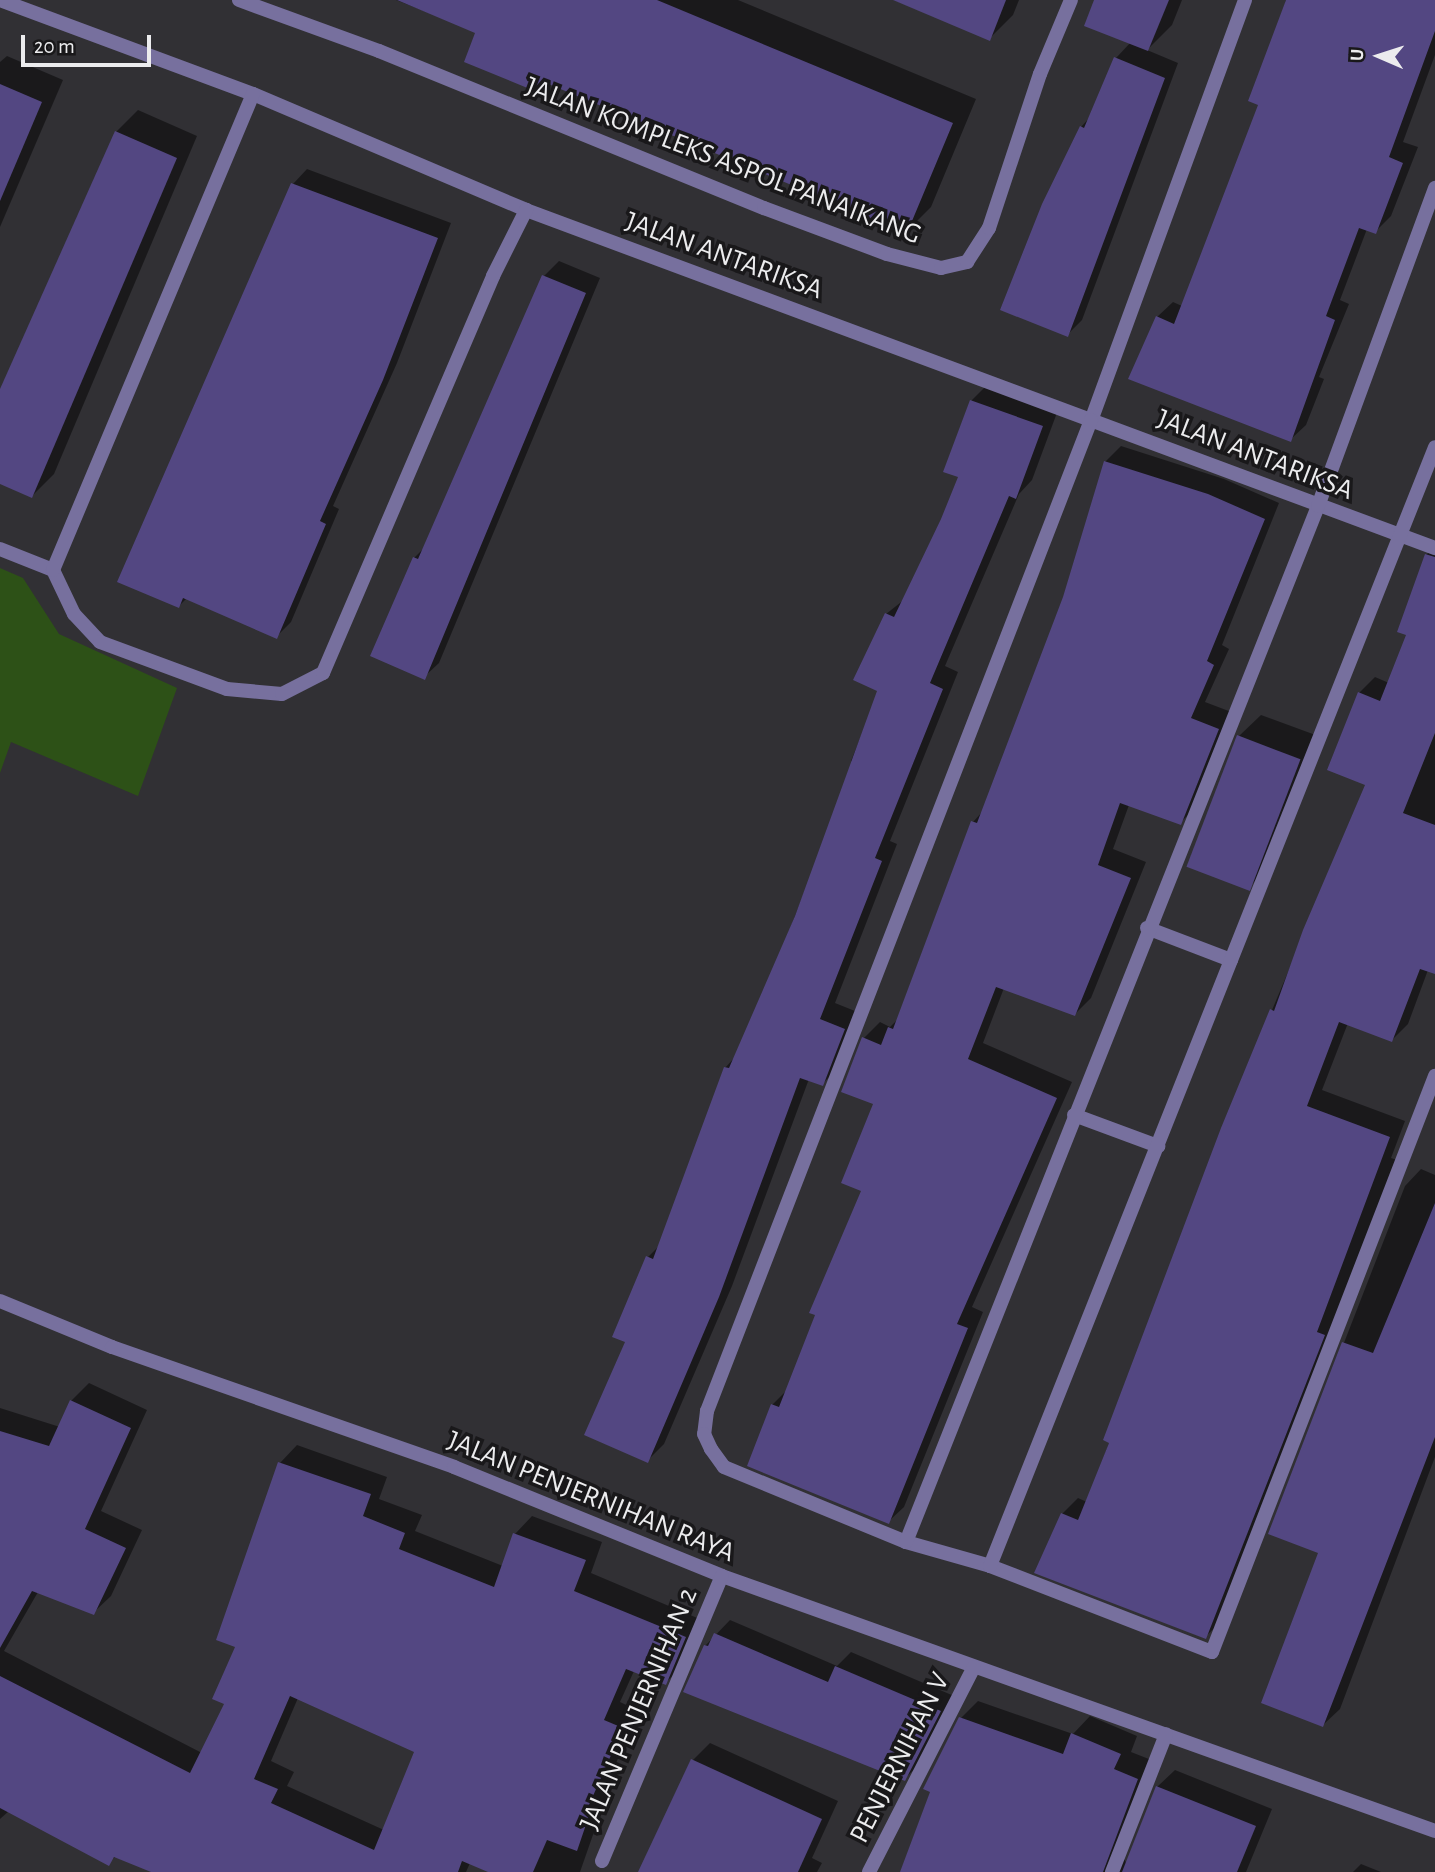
<!DOCTYPE html>
<html>
<head>
<meta charset="utf-8">
<style>
  body { margin:0 }
  #map { position:relative; width:1435px; height:1872px; overflow:hidden; background:#313034; font-family:"Alegreya Sans",sans-serif }
  div>[style] { position:absolute }
  [style*='--x'] { left:calc(var(--x)*1px); top:calc(var(--y)*1px); width:calc(var(--w)*1px); rotate:calc(var(--a)*1deg) }
  .green>* { inset:0; background:#2d5117 }
  .shadow>* { inset:0; background:#0007 }
  .building>* { inset:0; background:#534782; transform-origin:0 0 }
  .minor>* { height:14px; margin:-7px; padding:0 7px; transform-origin:7px; border-radius:7px; background:#77709e }
  span { translate:-50% -50%; white-space:nowrap; text-align:center; line-height:1.15; -webkit-text-stroke:7px #19181a; paint-order:stroke }
  .street-label { font-size:28px; color:#ececee }
  .north { position:absolute; left:1344px; top:21px; width:70px; height:70px; -webkit-text-stroke:5px #19181a; paint-order:stroke; rotate:273deg; font-size:19px; font-weight:700; line-height:28px; text-align:center; color:#ececee }
  .north::after { content:''; display:block; margin:auto; width:24px; height:32px; background:#ececee; clip-path:polygon(50% 0,100% 100%,50% 72%,0 100%) }
  .scale { position:absolute; left:21px; top:35px; width:130px; height:32px; box-sizing:border-box; border:4px solid #ececee; border-top:0; padding-left:9px; font-size:21px; line-height:24px; white-space:nowrap; color:#ececee; -webkit-text-stroke:5px #19181a; paint-order:stroke }
</style>
</head>
<body>
<div id="map">
  <div class="green">
    <div style="clip-path:polygon(0 568px,23px 578px,59px 634px,177px 688px,138px 796px,11px 742px,0 773px)"></div>
  </div>
  <div class="shadow">
    <div style="clip-path:polygon(396px 0,738px 0,976px 99px,931px 207px,907px 231px,550px 83px,541px 92px,478px 32px)"></div>
    <div style="clip-path:polygon(894px 0,1019px 0,1013px 15px,989px 39px)"></div>
    <div style="clip-path:polygon(1096px 0,1182px 0,1172px 25px,1147px 50px,1178px 63px,1082px 320px,1067px 335px,1081px 127px,1090px 117px,1116px 58px,1131px 42px)"></div>
    <div style="clip-path:polygon(1286px 0,1435px 0,1435px 55px,1403px 142px,1418px 147px,1391px 216px,1375px 232px,1367px 229px,1340px 300px,1349px 304px,1319px 377px,1324px 379px,1306px 425px,1290px 440px,1157px 317px,1173px 302px,1182px 306px,1260px 104px)"></div>
    <div style="clip-path:polygon(7px 56px,63px 80px,0 227px,0 62px)"></div>
    <div style="clip-path:polygon(138px 110px,197px 136px,54px 474px,32px 496px,0 482px,0 395px,116px 132px)"></div>
    <div style="clip-path:polygon(307px 169px,451px 223px,397px 363px,333px 506px,339px 509px,291px 622px,276px 637px,187px 598px,179px 606px,293px 184px)"></div>
    <div style="clip-path:polygon(559px 261px,600px 278px,439px 663px,424px 677px,414px 558px,425px 547px,544px 276px)"></div>
    <div style="clip-path:polygon(988px 384px,1058px 410px,1032px 480px,1019px 494px,945px 666px,958px 672px,890px 841px,897px 844px,835px 1003px,860px 1013px,839px 1068px,822px 1084px,809px 1079px,732px 1286px,664px 1444px,647px 1461px,627px 1341px,648px 1257px,660px 1245px,725px 1068px,735px 1057px,764px 995px,855px 763px,851px 761px,879px 691px,886px 614px,905px 599px,942px 520px,960px 476px,946px 471px,972px 400px)"></div>
    <div style="clip-path:polygon(1121px 446px,1224px 479px,1279px 503px,1222px 645px,1229px 649px,1205px 702px,1234px 713px,1196px 807px,1180px 823px,1129px 805px,1113px 849px,1146px 862px,1091px 998px,1075px 1014px,1004px 988px,983px 1043px,1072px 1082px,972px 1307px,983px 1312px,904px 1507px,888px 1522px,772px 1405px,787px 1390px,863px 1190px,876px 1103px,864px 1038px,880px 1022px,890px 1027px,900px 1017px,973px 822px,983px 811px,1065px 598px,1105px 462px)"></div>
    <div style="clip-path:polygon(1435px 547px,1435px 972px,1428px 970px,1408px 1024px,1392px 1040px,1348px 1023px,1322px 1090px,1405px 1121px,1391px 1158px,1400px 1161px,1222px 1621px,1205px 1637px,1062px 1514px,1078px 1498px,1087px 1502px,1272px 1010px,1367px 785px,1359px 693px,1375px 677px,1389px 683px,1408px 634px,1426px 555px)"></div>
    <div style="clip-path:polygon(1261px 715px,1321px 737px,1270px 866px,1248px 888px,1239px 736px)"></div>
    <div style="clip-path:polygon(1421px 1169px,1435px 1175px,1435px 1457px,1340px 1709px,1323px 1725px,1320px 1552px,1270px 1533px,1405px 1186px)"></div>
    <div style="clip-path:polygon(evenodd,89px 1383px,147px 1410px,101px 1511px,142px 1530px,111px 1596px,93px 1613px,38px 1592px,4px 1651px,202px 1753px,226px 1704px,280px 1463px,297px 1445px,387px 1477px,379px 1499px,422px 1515px,415px 1531px,503px 1566px,515px 1534px,532px 1516px,602px 1542px,591px 1573px,702px 1620px,683px 1666px,665px 1683px,634px 1671px,620px 1702px,639px 1711px,605px 1788px,609px 1789px,580px 1872px,492px 1872px,470px 1863px,466px 1872px,155px 1872px,116px 1856px,108px 1863px,9px 1811px,0 1819px,0 1408px,60px 1427px,71px 1401px,89px 1383px,298px 1698px,417px 1751px,384px 1830px,287px 1786px,294px 1772px,271px 1761px,298px 1698px)"></div>
    <div style="clip-path:polygon(730px 1620px,837px 1666px,851px 1652px,954px 1696px,919px 1765px,904px 1779px,705px 1646px)"></div>
    <div style="clip-path:polygon(978px 1701px,1073px 1734px,1090px 1716px,1137px 1736px,1131px 1752px,1154px 1761px,1120px 1850px,1127px 1865px,1157px 1787px,1175px 1770px,1272px 1809px,1246px 1872px,905px 1872px,961px 1718px)"></div>
    <div style="clip-path:polygon(710px 1743px,838px 1801px,812px 1858px,822px 1863px,817px 1872px,641px 1872px,693px 1760px)"></div>
    <div style="clip-path:polygon(1361px 1864px,1381px 1872px,1353px 1872px)"></div>
  </div>
  <div class="building">
    <div style="clip-path:polygon(397px 0,657px 0,953px 123px,907px 233px,546px 83px,542px 94px,464px 62px,475px 33px)"></div>
    <div style="clip-path:polygon(893px 0,1006px 0,990px 41px)"></div>
    <div style="clip-path:polygon(1094px 0,1169px 0,1148px 51px,1084px 26px)"></div>
    <div style="clip-path:polygon(1286px 0,1435px 0,1435px 31px,1389px 157px,1403px 163px,1376px 234px,1359px 228px,1326px 316px,1335px 320px,1291px 442px,1128px 379px,1156px 316px,1174px 324px,1258px 105px,1248px 101px)"></div>
    <div style="clip-path:polygon(1114px 57px,1165px 78px,1068px 337px,1000px 310px,1042px 204px,1080px 126px,1084px 128px)"></div>
    <div style="clip-path:polygon(0 84px,42px 102px,0 201px)"></div>
    <div style="clip-path:polygon(115px 131px,177px 158px,32px 498px,0 484px,0 389px)"></div>
    <div style="clip-path:polygon(291px 183px,438px 238px,383px 380px,320px 521px,326px 524px,277px 639px,183px 598px,179px 608px,117px 582px)"></div>
    <div style="clip-path:polygon(542px 275px,586px 293px,425px 680px,370px 656px,413px 557px,418px 559px)"></div>
    <div style="clip-path:polygon(970px 400px,1043px 426px,1016px 499px,1009px 496px,930px 683px,943px 689px,875px 858px,882px 861px,820px 1019px,845px 1029px,823px 1086px,800px 1078px,719px 1297px,648px 1463px,584px 1435px,625px 1342px,612px 1337px,646px 1256px,653px 1259px,724px 1067px,729px 1068px,795px 916px,877px 691px,853px 680px,885px 613px,894px 617px,941px 519px,958px 477px,943px 472px)"></div>
    <div style="clip-path:polygon(1104px 461px,1208px 494px,1265px 519px,1207px 661px,1214px 665px,1191px 718px,1219px 729px,1181px 825px,1120px 803px,1098px 865px,1131px 878px,1075px 1016px,996px 987px,968px 1059px,1057px 1098px,957px 1324px,968px 1328px,889px 1524px,747px 1466px,771px 1404px,779px 1407px,815px 1315px,809px 1313px,861px 1191px,841px 1183px,873px 1104px,841px 1092px,862px 1037px,881px 1045px,888px 1027px,893px 1029px,971px 821px,977px 823px,1063px 597px)"></div>
    <div style="clip-path:polygon(1425px 554px,1435px 557px,1435px 733px,1403px 813px,1435px 825px,1435px 974px,1420px 969px,1392px 1042px,1339px 1022px,1307px 1106px,1390px 1137px,1317px 1332px,1325px 1335px,1206px 1639px,1034px 1573px,1061px 1513px,1078px 1520px,1109px 1443px,1103px 1440px,1221px 1128px,1270px 1009px,1274px 1011px,1303px 930px,1365px 785px,1327px 770px,1358px 692px,1380px 701px,1406px 635px,1397px 632px)"></div>
    <div style="left:1237px;top:735px;width:68px;height:141px;rotate:21deg"></div>
    <div style="clip-path:polygon(1435px 1203px,1435px 1437px,1323px 1727px,1261px 1703px,1318px 1553px,1268px 1534px,1342px 1342px,1373px 1353px)"></div>
    <div style="clip-path:polygon(70px 1400px,131px 1428px,85px 1529px,126px 1548px,94px 1615px,32px 1591px,0 1648px,0 1431px,49px 1446px)"></div>
    <div style="clip-path:polygon(evenodd,278px 1462px,371px 1494px,363px 1516px,405px 1533px,399px 1549px,494px 1587px,513px 1533px,586px 1560px,574px 1591px,686px 1637px,666px 1685px,626px 1669px,604px 1720px,623px 1728px,589px 1805px,592px 1807px,577px 1851px,547px 1840px,533px 1872px,488px 1872px,462px 1861px,458px 1872px,151px 1872px,114px 1857px,109px 1866px,0 1808px,0 1676px,190px 1773px,224px 1704px,212px 1699px,235px 1647px,216px 1640px,278px 1462px,290px 1696px,414px 1752px,374px 1850px,271px 1803px,278px 1789px,254px 1779px,290px 1696px)"></div>
    <div style="clip-path:polygon(714px 1633px,828px 1682px,835px 1666px,941px 1711px,905px 1781px,683px 1692px,704px 1645px,708px 1646px)"></div>
    <div style="clip-path:polygon(959px 1717px,1063px 1754px,1071px 1733px,1121px 1754px,1114px 1769px,1138px 1779px,1103px 1872px,900px 1872px,930px 1792px,923px 1789px)"></div>
    <div style="clip-path:polygon(691px 1759px,822px 1819px,798px 1872px,638px 1872px)"></div>
    <div style="clip-path:polygon(1156px 1786px,1256px 1826px,1237px 1872px,1122px 1872px)"></div>
  </div>
  <div class="minor">
    <div style="--x:0;--y:0;--w:270;--a:20.4"></div>
    <div style="--x:253;--y:94;--w:297;--a:23"></div>
    <div style="--x:526;--y:210;--w:970;--a:20.4"></div>
    <div style="--x:239;--y:0;--w:149;--a:20"></div>
    <div style="--x:379;--y:51;--w:416;--a:22.2"></div>
    <div style="--x:764;--y:208;--w:131;--a:20.5"></div>
    <div style="--x:887;--y:254;--w:56;--a:14.5"></div>
    <div style="--x:941;--y:268;--w:27;--a:-13"></div>
    <div style="--x:967;--y:262;--w:40;--a:-57.1"></div>
    <div style="--x:989;--y:228;--w:162;--a:-71.7"></div>
    <div style="--x:1040;--y:74;--w:80;--a:-67.3"></div>
    <div style="--x:1245;--y:0;--w:447;--a:110.1"></div>
    <div style="--x:1091;--y:420;--w:1063;--a:111.18"></div>
    <div style="--x:707;--y:1411;--w:23;--a:97"></div>
    <div style="--x:704;--y:1434;--w:17;--a:65"></div>
    <div style="--x:711;--y:1449;--w:22;--a:54"></div>
    <div style="--x:724;--y:1467;--w:197;--a:22.4"></div>
    <div style="--x:906;--y:1542;--w:87;--a:15.9"></div>
    <div style="--x:990;--y:1566;--w:238;--a:21.2"></div>
    <div style="--x:1212;--y:1652;--w:618;--a:-68.84"></div>
    <div style="--x:0;--y:549;--w:57;--a:21.6"></div>
    <div style="--x:53;--y:570;--w:49;--a:64.5"></div>
    <div style="--x:74;--y:614;--w:38;--a:47"></div>
    <div style="--x:100;--y:642;--w:135;--a:20.3"></div>
    <div style="--x:227;--y:689;--w:55;--a:5.2"></div>
    <div style="--x:282;--y:694;--w:46;--a:-27.1"></div>
    <div style="--x:323;--y:673;--w:432;--a:-66.8"></div>
    <div style="--x:493;--y:276;--w:74;--a:-63.4"></div>
    <div style="--x:53;--y:570;--w:516;--a:-67.21"></div>
    <div style="--x:1147;--y:928;--w:90;--a:20.9"></div>
    <div style="--x:1074;--y:1115;--w:90;--a:20.3"></div>
    <div style="--x:0;--y:1301;--w:121;--a:22.3"></div>
    <div style="--x:112;--y:1347;--w:362;--a:19.3"></div>
    <div style="--x:454;--y:1467;--w:289;--a:22.1"></div>
    <div style="--x:722;--y:1576;--w:757;--a:19.68"></div>
    <div style="--x:906;--y:1542;--w:1115;--a:-68.31"></div>
    <div style="--x:1318;--y:506;--w:339;--a:-69.8"></div>
    <div style="--x:990;--y:1566;--w:1204;--a:-68.31"></div>
    <div style="--x:602;--y:1861;--w:309;--a:-67.2"></div>
    <div style="--x:869;--y:1872;--w:230;--a:-62.9"></div>
    <div style="--x:1112;--y:1872;--w:148;--a:-68.6"></div>
  </div>
  <div class="street-label">
    <span style="left:723px;top:161px;rotate:21deg">JALAN KOMPLEKS ASPOL PANAIKANG</span>
    <span style="left:724px;top:256px;rotate:20deg">JALAN ANTARIKSA</span>
    <span style="left:1255px;top:455px;rotate:21deg">JALAN ANTARIKSA</span>
    <span style="left:591px;top:1497px;rotate:22deg">JALAN PENJERNIHAN RAYA</span>
    <span style="left:639px;top:1709px;rotate:-67deg">JALAN PENJERNIHAN 2</span>
    <span style="left:900px;top:1758px;rotate:-63deg">PENJERNIHAN V</span>
  </div>
  <div class="north">U</div>
  <div class="scale">20 m</div>
</div>
</body>
</html>
